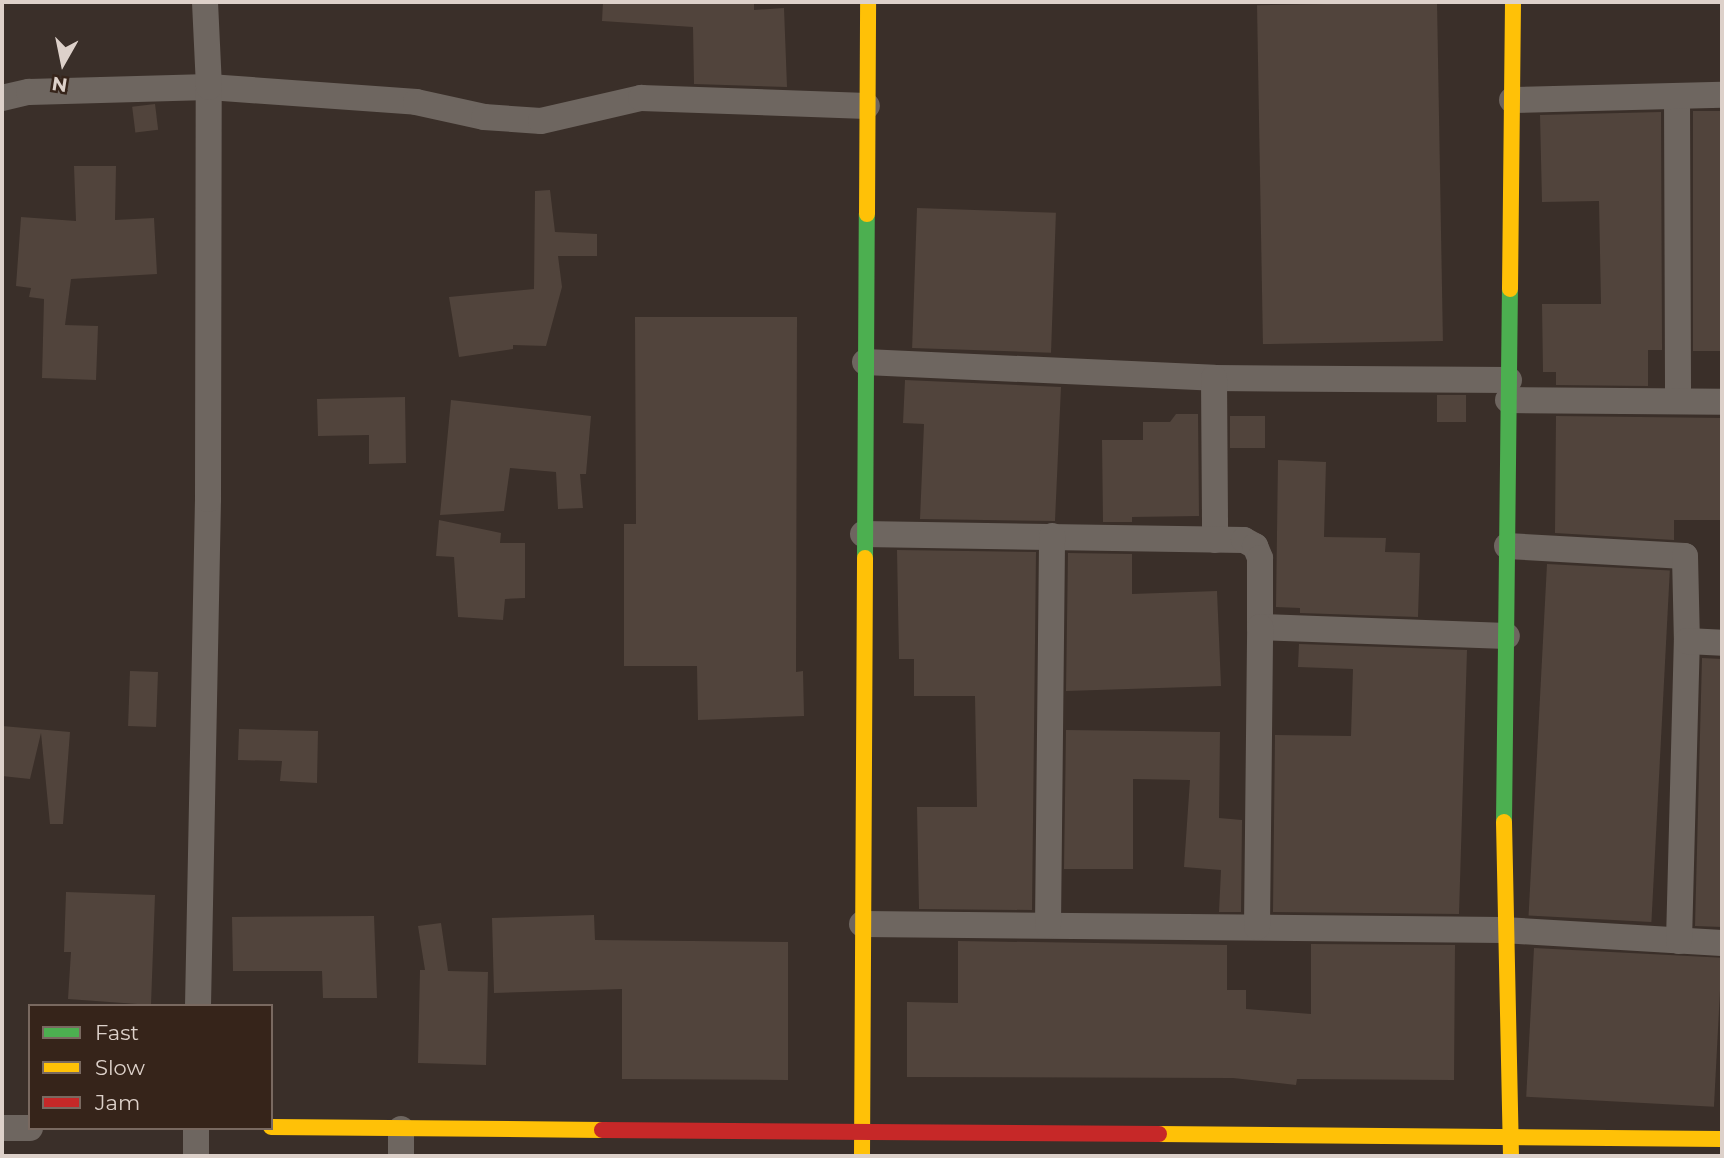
<!DOCTYPE html>
<html>
<head>
<meta charset="utf-8">
<style>
  body { margin:0 }
  #map { position:relative; width:1724px; height:1158px; overflow:hidden; background:#3a2f29; font-family:Montserrat,sans-serif }
  div>[style] { position:absolute }
  [style*='--x'] { left:calc(var(--x)*1px); top:calc(var(--y)*1px); width:calc(var(--w)*1px); rotate:calc(var(--a)*1deg) }
  .building>* { inset:0; background:#51443c; transform-origin:0 0 }
  .street>* { height:26px; margin:-13px; padding:0 13px; transform-origin:13px; border-radius:13px; background:#6e6660 }
  .fast>* { height:16px; margin:-8px; padding:0 8px; transform-origin:8px; border-radius:8px; background:#4caf50 }
  .slow>* { height:16px; margin:-8px; padding:0 8px; transform-origin:8px; border-radius:8px; background:#ffc107 }
  .jam>* { height:16px; margin:-8px; padding:0 8px; transform-origin:8px; border-radius:8px; background:#c62828 }
  span { translate:-50% -50%; white-space:nowrap; text-align:center; line-height:1.15; -webkit-text-stroke:5px #36241a; paint-order:stroke }
  .frame { position:absolute; inset:0; border:4px solid #ddd1ca; pointer-events:none }
  .legend { position:absolute; left:28px; top:1004px; width:245px; height:126px; box-sizing:border-box; background:#36241a; border:2px solid #796960; margin:0; padding:9px 12px; list-style:none; font-size:21px; color:#ddd1ca }
  .legend li { display:flex; align-items:center; gap:14px; height:35px }
  .legend b { width:35px; border:2px solid #796960 }
  .north { position:absolute; left:28px; top:28px; width:70px; height:70px; -webkit-text-stroke:5px #36241a; paint-order:stroke; rotate:189deg; font-size:19px; font-weight:700; line-height:28px; text-align:center; color:#ddd1ca }
  .north::after { content:''; display:block; margin:auto; width:24px; height:32px; background:#ddd1ca; clip-path:polygon(50% 0,100% 100%,50% 72%,0 100%) }
</style>
</head>
<body>
<div id="map">
  <div class="building">
    <div style="clip-path:polygon(603px 2px,754px 2px,754px 10px,784px 8px,787px 87px,694px 84px,693px 27px,602px 21px)"></div>
    <div style="left:1437px;top:2px;width:339px;height:180px;rotate:89deg"></div>
    <div style="left:155px;top:104px;width:26px;height:23px;rotate:83deg"></div>
    <div style="left:1693px;top:111px;width:29px;height:240px"></div>
    <div style="clip-path:polygon(1661px 112px,1662px 350px,1648px 350px,1648px 386px,1556px 385px,1556px 372px,1543px 372px,1542px 304px,1601px 304px,1599px 201px,1542px 202px,1540px 115px)"></div>
    <div style="clip-path:polygon(74px 166px,116px 166px,115px 220px,154px 218px,157px 274px,71px 279px,65px 325px,98px 326px,96px 380px,42px 378px,44px 299px,29px 297px,31px 288px,16px 286px,21px 217px,76px 221px)"></div>
    <div style="clip-path:polygon(550px 190px,555px 232px,597px 234px,597px 256px,558px 256px,562px 287px,546px 346px,513px 345px,513px 349px,459px 357px,449px 297px,534px 289px,535px 191px)"></div>
    <div style="left:917px;top:208px;width:139px;height:140px;rotate:2deg"></div>
    <div style="clip-path:polygon(635px 317px,797px 317px,796px 672px,803px 671px,804px 716px,698px 720px,697px 666px,624px 666px,624px 524px,636px 524px)"></div>
    <div style="clip-path:polygon(905px 380px,1061px 387px,1055px 521px,920px 519px,924px 424px,903px 423px)"></div>
    <div style="left:1437px;top:395px;width:29px;height:27px"></div>
    <div style="clip-path:polygon(405px 397px,406px 463px,369px 464px,369px 435px,318px 436px,317px 399px)"></div>
    <div style="clip-path:polygon(451px 400px,591px 416px,586px 474px,580px 474px,583px 508px,558px 509px,556px 472px,510px 468px,504px 511px,440px 515px)"></div>
    <div style="clip-path:polygon(1176px 414px,1198px 414px,1199px 516px,1132px 517px,1132px 522px,1103px 522px,1102px 440px,1143px 440px,1143px 422px,1170px 422px)"></div>
    <div style="left:1230px;top:416px;width:35px;height:32px"></div>
    <div style="clip-path:polygon(1556px 416px,1722px 418px,1722px 520px,1674px 520px,1674px 540px,1555px 533px)"></div>
    <div style="clip-path:polygon(1278px 460px,1326px 462px,1324px 537px,1386px 538px,1385px 552px,1420px 553px,1418px 617px,1300px 613px,1300px 608px,1276px 607px)"></div>
    <div style="clip-path:polygon(439px 520px,501px 533px,500px 543px,525px 543px,525px 598px,505px 599px,503px 620px,458px 617px,454px 557px,436px 556px)"></div>
    <div style="clip-path:polygon(897px 550px,1036px 552px,1032px 910px,919px 909px,917px 807px,977px 807px,975px 696px,914px 696px,914px 659px,899px 659px)"></div>
    <div style="clip-path:polygon(1068px 553px,1132px 554px,1132px 594px,1217px 591px,1221px 686px,1066px 691px)"></div>
    <div style="left:1547px;top:564px;width:123px;height:352px;rotate:3deg"></div>
    <div style="clip-path:polygon(1299px 644px,1467px 650px,1459px 914px,1273px 912px,1275px 735px,1351px 736px,1353px 669px,1298px 667px)"></div>
    <div style="clip-path:polygon(1702px 658px,1722px 659px,1722px 927px,1695px 926px)"></div>
    <div style="left:130px;top:671px;width:28px;height:55px;rotate:2deg"></div>
    <div style="clip-path:polygon(2px 726px,70px 732px,63px 824px,50px 824px,41px 733px,30px 779px,2px 776px)"></div>
    <div style="clip-path:polygon(239px 729px,318px 731px,317px 783px,280px 781px,282px 761px,238px 760px)"></div>
    <div style="clip-path:polygon(1066px 730px,1220px 732px,1219px 818px,1242px 820px,1241px 912px,1219px 912px,1221px 870px,1184px 867px,1190px 780px,1133px 779px,1133px 869px,1064px 869px)"></div>
    <div style="clip-path:polygon(66px 892px,155px 895px,151px 1005px,68px 999px,71px 952px,64px 952px)"></div>
    <div style="clip-path:polygon(594px 915px,595px 940px,788px 942px,788px 1080px,622px 1079px,622px 989px,494px 993px,492px 918px)"></div>
    <div style="clip-path:polygon(374px 916px,377px 998px,323px 998px,322px 971px,233px 971px,232px 917px)"></div>
    <div style="clip-path:polygon(441px 923px,448px 971px,488px 972px,486px 1065px,418px 1063px,420px 970px,425px 970px,418px 926px)"></div>
    <div style="clip-path:polygon(958px 941px,1227px 945px,1227px 990px,1246px 990px,1246px 1009px,1311px 1014px,1311px 944px,1455px 945px,1454px 1080px,1297px 1079px,1296px 1085px,1233px 1078px,907px 1077px,907px 1002px,958px 1003px)"></div>
    <div style="left:1534px;top:948px;width:188px;height:149px;rotate:3deg"></div>
  </div>
  <div class="street">
    <div style="--x:1677;--y:96;--w:305;--a:89.8"></div>
    <div style="--x:2;--y:98;--w:28;--a:-13"></div>
    <div style="--x:29;--y:92;--w:180;--a:-1.6"></div>
    <div style="--x:209;--y:87;--w:208;--a:4.1"></div>
    <div style="--x:416;--y:102;--w:70;--a:12.4"></div>
    <div style="--x:484;--y:117;--w:57;--a:4"></div>
    <div style="--x:541;--y:121;--w:103;--a:-13"></div>
    <div style="--x:641;--y:98;--w:226;--a:2"></div>
    <div style="--x:1512;--y:100;--w:210;--a:-1.4"></div>
    <div style="--x:865;--y:362;--w:349;--a:2.6"></div>
    <div style="--x:1214;--y:378;--w:295;--a:0.4"></div>
    <div style="--x:1214;--y:378;--w:162;--a:89.6"></div>
    <div style="--x:1508;--y:400;--w:214;--a:0.5"></div>
    <div style="--x:863;--y:534;--w:381;--a:0.9"></div>
    <div style="--x:1244;--y:540;--w:13;--a:29"></div>
    <div style="--x:1255;--y:546;--w:13;--a:67"></div>
    <div style="--x:1260;--y:558;--w:69;--a:90"></div>
    <div style="--x:1260;--y:627;--w:247;--a:2.1"></div>
    <div style="--x:1507;--y:546;--w:178;--a:3.2"></div>
    <div style="--x:1685;--y:556;--w:85;--a:88.7"></div>
    <div style="--x:862;--y:924;--w:641;--a:0.54"></div>
    <div style="--x:1503;--y:930;--w:219;--a:3.4"></div>
    <div style="--x:1048;--y:925;--w:389;--a:-89.4"></div>
    <div style="--x:1257;--y:927;--w:300;--a:-89.4"></div>
    <div style="--x:1679;--y:941;--w:300;--a:-88.5"></div>
    <div style="--x:1687;--y:641;--w:35;--a:3"></div>
    <div style="--x:198;--y:1006;--w:507;--a:-88.87"></div>
    <div style="--x:208;--y:499;--w:412;--a:-89.9"></div>
    <div style="--x:209;--y:87;--w:85;--a:-92.7"></div>
    <div style="--x:2;--y:1128;--w:28;--a:0"></div>
    <div style="--x:401;--y:1129;--w:27;--a:90"></div>
    <div style="--x:196;--y:1156;--w:28;--a:-90"></div>
  </div>
  <div class="fast">
    <div style="--x:865;--y:558;--w:344;--a:-89.7"></div>
    <div style="--x:1504;--y:822;--w:533;--a:-89.36"></div>
  </div>
  <div class="slow">
    <div style="--x:867;--y:214;--w:212;--a:-89.7"></div>
    <div style="--x:1510;--y:289;--w:287;--a:-89.4"></div>
    <div style="--x:1504;--y:822;--w:334;--a:88.8"></div>
    <div style="--x:271;--y:1127;--w:331;--a:0.5"></div>
    <div style="--x:1159;--y:1134;--w:563;--a:0.51"></div>
    <div style="--x:862;--y:1156;--w:598;--a:-89.71"></div>
  </div>
  <div class="jam">
    <div style="--x:602;--y:1130;--w:557;--a:0.41"></div>
  </div>
  <div class="frame"></div>
  <ul class="legend">
  <li><b style="height:9px;background:#4caf50"></b>Fast</li>
  <li><b style="height:9px;background:#ffc107"></b>Slow</li>
  <li><b style="height:9px;background:#c62828"></b>Jam</li>
  </ul>
  <div class="north">N</div>
</div>
</body>
</html>
